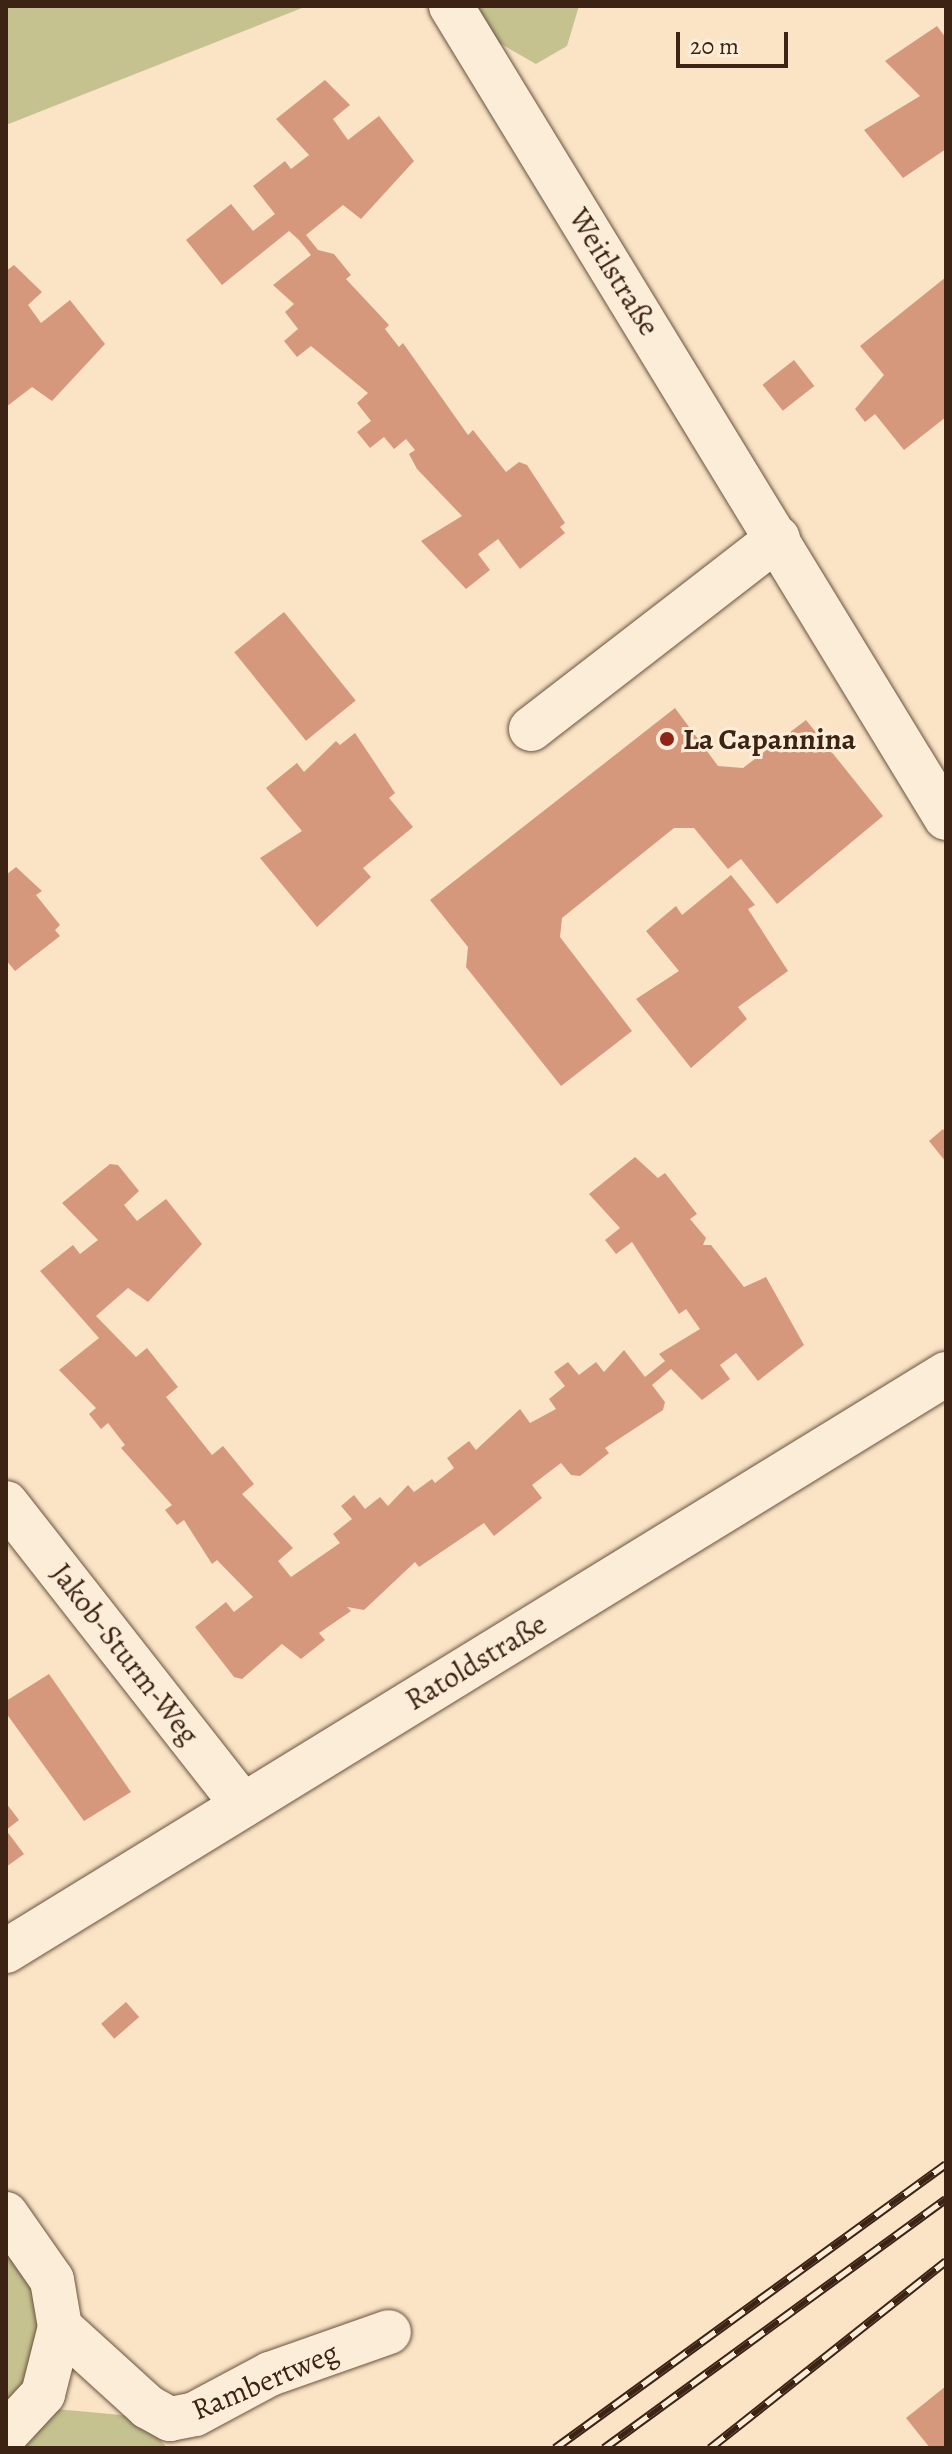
<!DOCTYPE html>
<html>
<head>
<meta charset="utf-8">
<style>
  body { margin:0 }
  #map { position:relative; width:952px; height:2454px; overflow:hidden; background:#fae4c5; font-family:Alegreya,serif }
  div>[style] { position:absolute }
  [style*='--x'] { left:calc(var(--x)*1px); top:calc(var(--y)*1px); width:calc(var(--w)*1px); rotate:calc(var(--a)*1deg) }
  .green>* { inset:0; background:#c5c290 }
  .building>* { inset:0; background:#d6987d; transform-origin:0 0 }
  .roads { filter:drop-shadow(0 0 2px #6c5340) drop-shadow(0 0 2px #6c5340) }
  .minor>* { height:44px; margin:-22px; padding:0 22px; transform-origin:22px; border-radius:22px; background:#fcedd9 }
  .rail>* { height:9px; margin-top:-4.5px; transform-origin:0; background:repeating-linear-gradient(90deg,#fcedd9 0 18px,#3d2313 0 36px); box-sizing:border-box; border-block:2px solid #3d2313 }
  .dots>* { width:22px; height:22px; translate:-50% -50%; box-sizing:border-box; border:4px solid #fcedd9; border-radius:50% }
  span { translate:-50% -50%; white-space:nowrap; text-align:center; line-height:1.15; -webkit-text-stroke:6px #fcedd9; paint-order:stroke }
  .street-label { font-size:30px; color:#3d2313 }
  .poi-label { font-size:30px; color:#3d2313; font-weight:700 }
  .left { translate:0 -50%; text-align:left }
  .frame { position:absolute; inset:0; border:8px solid #3d2313; pointer-events:none }
  .scale { position:absolute; left:676px; top:32px; width:112px; height:36px; box-sizing:border-box; border:4px solid #3d2313; border-top:0; padding-left:10px; font-size:24px; line-height:28px; white-space:nowrap; color:#3d2313; -webkit-text-stroke:6px #fcedd9; paint-order:stroke }
</style>
</head>
<body>
<div id="map">
  <div class="green">
    <div style="clip-path:polygon(6px 6px,307px 6px,6px 125px)"></div>
    <div style="clip-path:polygon(435px 6px,579px 6px,567px 46px,536px 64px)"></div>
    <div style="clip-path:polygon(6px 2244px,23px 2266px,43px 2320px,43px 2354px,6px 2417px)"></div>
    <div style="clip-path:polygon(56px 2409px,143px 2417px,167px 2448px,11px 2448px)"></div>
  </div>
  <div class="building">
    <div style="clip-path:polygon(937px 26px,946px 38px,946px 149px,903px 178px,864px 130px,920px 96px,885px 61px)"></div>
    <div style="clip-path:polygon(325px 80px,350px 105px,333px 119px,348px 140px,379px 116px,414px 161px,361px 219px,343px 205px,306px 235px,318px 250px,334px 254px,351px 275px,346px 279px,389px 325px,385px 329px,399px 347px,403px 343px,468px 435px,473px 430px,506px 472px,519px 462px,527px 465px,565px 523px,560px 527px,565px 533px,520px 569px,498px 539px,478px 554px,490px 570px,466px 589px,421px 541px,462px 516px,417px 469px,409px 454px,415px 450px,406px 439px,394px 449px,384px 437px,370px 448px,357px 432px,371px 421px,357px 403px,368px 393px,311px 346px,297px 357px,284px 341px,298px 329px,285px 312px,294px 304px,273px 285px,311px 255px,299px 240px,289px 231px,222px 285px,186px 240px,231px 204px,253px 231px,275px 214px,253px 186px,285px 161px,291px 169px,309px 155px,276px 119px)"></div>
    <div style="clip-path:polygon(14px 265px,42px 292px,28px 305px,41px 323px,70px 300px,105px 344px,52px 401px,32px 387px,6px 407px,6px 271px)"></div>
    <div style="clip-path:polygon(946px 277px,946px 417px,904px 450px,875px 414px,865px 422px,855px 409px,884px 375px,860px 346px)"></div>
    <div style="left:794px;top:360px;width:33px;height:40px;rotate:52deg"></div>
    <div style="left:284px;top:612px;width:114px;height:64px;rotate:51deg"></div>
    <div style="clip-path:polygon(675px 708px,718px 766px,743px 768px,806px 720px,883px 816px,777px 904px,741px 859px,728px 869px,694px 828px,674px 828px,562px 918px,560px 937px,632px 1031px,561px 1086px,466px 967px,468px 947px,430px 900px)"></div>
    <div style="clip-path:polygon(355px 733px,395px 793px,389px 798px,413px 827px,363px 868px,371px 877px,317px 927px,260px 858px,302px 831px,266px 788px,297px 763px,304px 772px,336px 741px,340px 745px)"></div>
    <div style="clip-path:polygon(16px 867px,42px 891px,36px 895px,60px 925px,55px 930px,60px 936px,15px 971px,6px 960px,6px 875px)"></div>
    <div style="clip-path:polygon(731px 875px,755px 905px,748px 909px,788px 971px,738px 1007px,747px 1019px,691px 1068px,636px 999px,679px 971px,646px 931px,676px 906px,682px 915px)"></div>
    <div style="clip-path:polygon(943px 1129px,946px 1133px,946px 1162px,929px 1141px)"></div>
    <div style="clip-path:polygon(635px 1157px,658px 1178px,665px 1173px,697px 1214px,690px 1219px,706px 1238px,703px 1245px,711px 1245px,744px 1287px,766px 1277px,804px 1345px,758px 1381px,736px 1353px,720px 1365px,730px 1379px,702px 1400px,671px 1369px,652px 1385px,665px 1402px,663px 1410px,605px 1448px,609px 1453px,580px 1476px,571px 1475px,561px 1463px,532px 1485px,542px 1498px,494px 1536px,484px 1523px,419px 1567px,415px 1562px,364px 1610px,347px 1607px,351px 1611px,319px 1633px,325px 1640px,301px 1659px,282px 1644px,242px 1679px,234px 1677px,195px 1627px,226px 1602px,234px 1612px,253px 1597px,217px 1560px,212px 1564px,184px 1520px,177px 1525px,165px 1510px,172px 1505px,121px 1448px,125px 1445px,108px 1423px,101px 1429px,89px 1414px,96px 1408px,59px 1370px,99px 1338px,40px 1271px,73px 1245px,80px 1254px,98px 1240px,62px 1203px,110px 1164px,118px 1165px,139px 1191px,124px 1205px,137px 1221px,166px 1199px,202px 1244px,148px 1302px,128px 1288px,96px 1316px,136px 1357px,147px 1348px,178px 1387px,166px 1397px,212px 1455px,223px 1446px,254px 1484px,242px 1494px,293px 1548px,278px 1561px,291px 1577px,340px 1543px,333px 1534px,352px 1519px,341px 1506px,354px 1495px,365px 1509px,380px 1497px,388px 1506px,408px 1485px,414px 1492px,432px 1479px,435px 1483px,454px 1468px,447px 1458px,469px 1441px,476px 1450px,520px 1409px,530px 1423px,556px 1409px,549px 1399px,565px 1386px,554px 1372px,568px 1362px,579px 1375px,596px 1362px,604px 1372px,624px 1350px,645px 1377px,665px 1361px,659px 1354px,700px 1329px,686px 1309px,679px 1314px,632px 1242px,616px 1254px,605px 1240px,620px 1228px,589px 1194px)"></div>
    <div style="clip-path:polygon(49px 1674px,131px 1792px,84px 1821px,6px 1713px,6px 1701px)"></div>
    <div style="clip-path:polygon(6px 1803px,19px 1820px,6px 1830px)"></div>
    <div style="clip-path:polygon(6px 1830px,24px 1854px,6px 1867px)"></div>
    <div style="left:126px;top:2002px;width:20px;height:33px;rotate:49deg"></div>
    <div style="clip-path:polygon(946px 2386px,946px 2448px,930px 2448px,906px 2418px)"></div>
  </div>
  <div class="roads">
    <div class="minor">
      <div style="--x:451;--y:6;--w:951;--a:58.63"></div>
      <div style="--x:531;--y:729;--w:312;--a:-37.7"></div>
      <div style="--x:6;--y:1503;--w:384;--a:51.9"></div>
      <div style="--x:6;--y:1951;--w:1103;--a:-31.54"></div>
      <div style="--x:6;--y:2214;--w:80;--a:55.1"></div>
      <div style="--x:52;--y:2280;--w:48;--a:80.3"></div>
      <div style="--x:60;--y:2327;--w:69;--a:104.2"></div>
      <div style="--x:43;--y:2394;--w:54;--a:132.8"></div>
      <div style="--x:60;--y:2327;--w:119;--a:42.3"></div>
      <div style="--x:148;--y:2407;--w:25;--a:29"></div>
      <div style="--x:170;--y:2419;--w:25;--a:-11"></div>
      <div style="--x:195;--y:2414;--w:85;--a:-28.1"></div>
      <div style="--x:270;--y:2374;--w:126;--a:-19.4"></div>
    </div>
  </div>
  <div class="rail">
    <div style="--x:555;--y:2448;--w:483;--a:-36"></div>
    <div style="--x:604;--y:2448;--w:423;--a:-36.1"></div>
    <div style="--x:710;--y:2448;--w:301;--a:-38.4"></div>
  </div>
  <div class="dots">
    <div style="left:667px;top:739px;background:#8f2418"></div>
  </div>
  <div class="street-label">
    <span style="left:614px;top:272px;rotate:58deg">Weitlstraße</span>
    <span style="left:125px;top:1654px;rotate:52deg">Jakob-Sturm-Weg</span>
    <span style="left:476px;top:1662px;rotate:-31deg">Ratoldstraße</span>
    <span style="left:265px;top:2381px;rotate:-23deg">Rambertweg</span>
  </div>
  <div class="poi-label">
    <span class="left" style="left:683px;top:739px">La Capannina</span>
  </div>
  <div class="frame"></div>
  <div class="scale">20 m</div>
</div>
</body>
</html>
